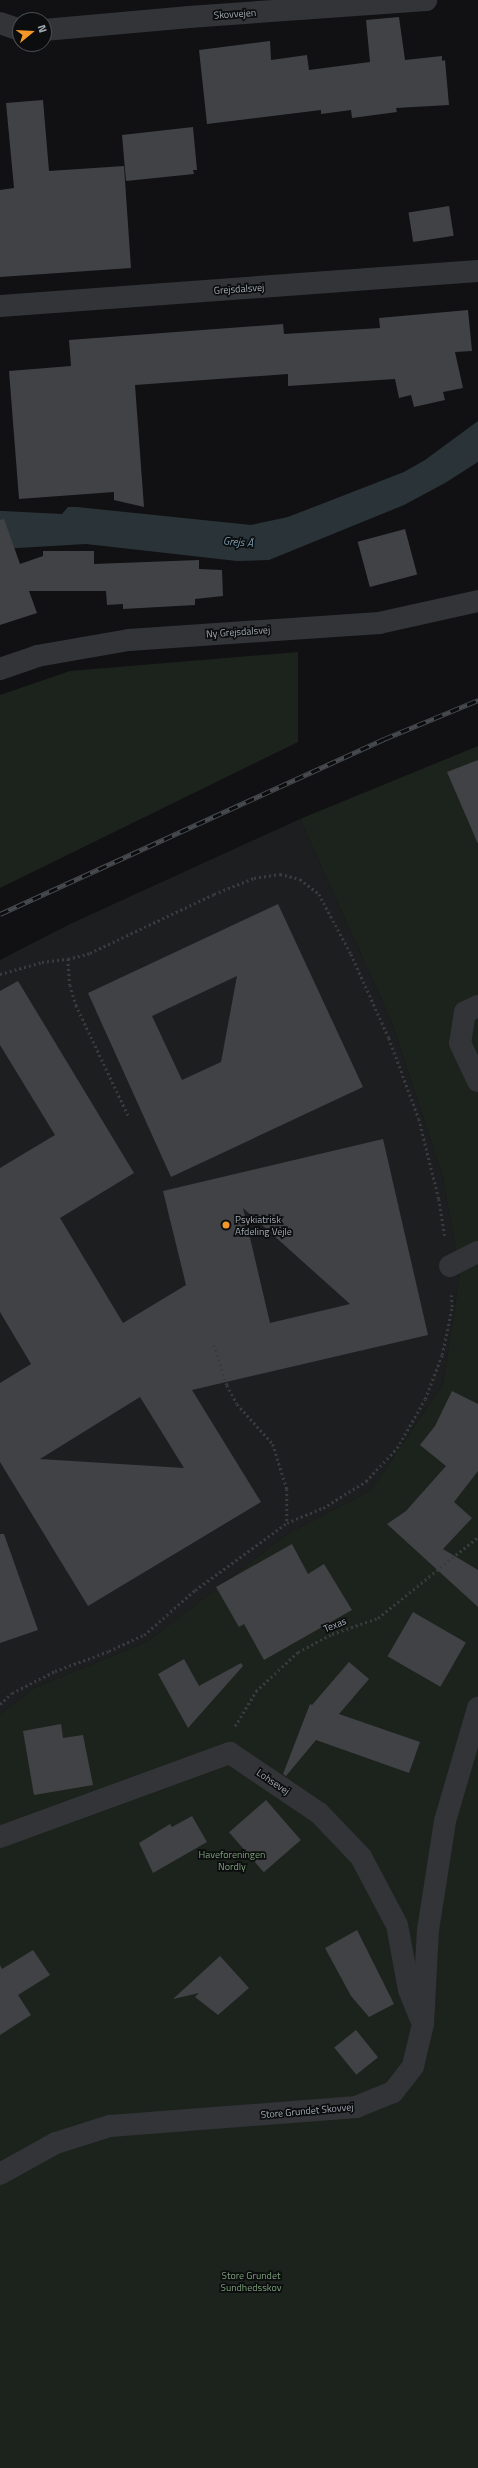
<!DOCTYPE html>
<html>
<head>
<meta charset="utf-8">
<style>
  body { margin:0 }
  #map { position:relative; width:478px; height:2468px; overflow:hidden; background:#111113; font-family:"Titillium Web",sans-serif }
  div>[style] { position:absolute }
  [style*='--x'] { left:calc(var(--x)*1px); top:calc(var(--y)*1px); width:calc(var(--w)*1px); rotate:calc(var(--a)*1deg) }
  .built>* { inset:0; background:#1d1e20 }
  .green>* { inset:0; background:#1c231c }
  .water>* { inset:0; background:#2a3438 }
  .building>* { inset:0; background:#404246; transform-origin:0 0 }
  .path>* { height:2.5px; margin-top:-1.25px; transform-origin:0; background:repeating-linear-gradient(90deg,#383b3f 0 2px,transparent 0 5px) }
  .minor>* { height:22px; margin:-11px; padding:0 11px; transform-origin:11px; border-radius:11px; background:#323438 }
  .rail>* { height:4.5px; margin-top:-2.25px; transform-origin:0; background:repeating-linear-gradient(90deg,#0c0d0e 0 9px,#474a4f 0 18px); box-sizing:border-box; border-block:1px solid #474a4f }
  .dots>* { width:11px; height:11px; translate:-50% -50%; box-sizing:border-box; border:2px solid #0c0d0e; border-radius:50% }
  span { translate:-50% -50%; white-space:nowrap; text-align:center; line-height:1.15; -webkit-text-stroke:3.5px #0c0d0e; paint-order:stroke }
  .street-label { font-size:10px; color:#a2aab4 }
  .poi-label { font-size:10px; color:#a2aab4 }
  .left { translate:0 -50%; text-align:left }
  .park-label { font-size:10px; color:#7b9f79 }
  .water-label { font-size:11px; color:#789cb0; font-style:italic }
  .north { position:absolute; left:12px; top:12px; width:40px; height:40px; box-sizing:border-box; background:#0c0d0e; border:1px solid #484c50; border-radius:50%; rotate:72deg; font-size:11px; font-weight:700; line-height:16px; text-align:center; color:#a2aab4 }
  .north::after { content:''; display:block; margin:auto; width:14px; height:18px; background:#f39729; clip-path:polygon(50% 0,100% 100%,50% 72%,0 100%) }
</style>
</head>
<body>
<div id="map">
  <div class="built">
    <div style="clip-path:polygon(300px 819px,393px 1025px,443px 1178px,460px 1273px,443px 1384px,371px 1490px,289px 1533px,148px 1641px,34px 1688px,0 1714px,0 960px,70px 924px)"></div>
  </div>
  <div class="green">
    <div style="clip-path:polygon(298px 652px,298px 742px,0 888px,0 695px,70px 671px)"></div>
    <div style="clip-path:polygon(478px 746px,478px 2468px,0 2468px,0 1714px,34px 1688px,148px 1641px,289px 1533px,371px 1490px,443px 1384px,460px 1273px,443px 1178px,393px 1025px,300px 819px)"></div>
  </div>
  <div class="water">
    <div style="clip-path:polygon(478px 421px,478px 462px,445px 483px,404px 505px,269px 560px,237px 561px,86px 544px,0 549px,0 511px,3px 511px,62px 514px,68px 507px,77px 507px,251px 525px,288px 517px,404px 472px,425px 460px)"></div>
  </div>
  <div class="building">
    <div style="clip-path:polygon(399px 17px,405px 60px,442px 56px,442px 61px,445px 60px,449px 105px,396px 108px,397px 112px,352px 118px,351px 110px,321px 114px,321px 110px,207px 124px,199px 50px,270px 41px,271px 60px,307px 55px,309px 70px,370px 62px,366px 20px)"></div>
    <div style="clip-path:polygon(43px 100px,49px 171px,124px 166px,131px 268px,0 277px,0 190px,14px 188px,6px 103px)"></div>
    <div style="clip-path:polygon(193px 127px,197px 170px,193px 170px,194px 174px,126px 181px,122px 135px)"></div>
    <div style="left:449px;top:206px;width:30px;height:41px;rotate:81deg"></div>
    <div style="clip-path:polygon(468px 310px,472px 351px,455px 352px,463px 388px,443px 392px,445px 400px,414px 407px,411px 395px,399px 398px,395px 379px,288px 386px,288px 374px,135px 385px,144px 507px,114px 500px,114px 492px,19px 499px,9px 371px,71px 366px,69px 340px,283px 324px,284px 334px,380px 328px,379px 318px)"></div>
    <div style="clip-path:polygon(4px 519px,20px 564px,43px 556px,43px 551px,94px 551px,94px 564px,199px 560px,199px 569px,222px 570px,223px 596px,195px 599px,195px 605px,123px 609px,123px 604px,107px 605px,106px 591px,29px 591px,37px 613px,0 625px,0 520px)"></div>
    <div style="left:405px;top:529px;width:47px;height:49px;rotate:75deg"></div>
    <div style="clip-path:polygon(478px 760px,478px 844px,447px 772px)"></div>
    <div style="clip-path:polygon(evenodd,278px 904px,363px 1087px,171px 1177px,88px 993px,278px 904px,237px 976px,221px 1062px,182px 1080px,152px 1016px,237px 976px)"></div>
    <div style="clip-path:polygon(evenodd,18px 981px,134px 1173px,60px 1218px,123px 1323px,186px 1285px,163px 1191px,383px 1139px,428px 1335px,192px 1390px,261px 1502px,88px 1606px,0 1462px,0 1383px,31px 1364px,0 1312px,0 1168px,55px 1135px,0 1045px,0 991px,18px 981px,243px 1208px,350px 1304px,270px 1323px,243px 1208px,18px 981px,140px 1397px,184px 1468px,40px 1459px,140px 1397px)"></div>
    <div style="clip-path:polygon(452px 1391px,478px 1404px,478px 1471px,454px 1502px,472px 1518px,443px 1549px,478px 1570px,478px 1607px,387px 1524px,406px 1511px,446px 1466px,420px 1445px,435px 1426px)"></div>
    <div style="clip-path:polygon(0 1534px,4px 1534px,38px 1630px,0 1643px)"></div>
    <div style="clip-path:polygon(292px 1544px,308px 1574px,324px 1564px,352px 1610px,264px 1660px,244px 1624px,239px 1627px,216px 1587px)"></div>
    <div style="left:413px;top:1612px;width:61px;height:51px;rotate:30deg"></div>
    <div style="clip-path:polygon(184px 1659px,199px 1686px,241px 1663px,243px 1666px,188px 1728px,158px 1674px)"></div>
    <div style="clip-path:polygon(349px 1662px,369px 1679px,339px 1714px,420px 1742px,409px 1773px,316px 1740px,286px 1776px,283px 1774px,310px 1704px,312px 1705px)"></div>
    <div style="clip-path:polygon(61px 1724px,63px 1738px,83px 1735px,93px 1785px,34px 1795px,23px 1731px)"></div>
    <div style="left:266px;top:1800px;width:53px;height:49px;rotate:49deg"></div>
    <div style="clip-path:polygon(192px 1816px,207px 1842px,153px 1873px,139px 1843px,170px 1824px,172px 1827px)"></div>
    <div style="clip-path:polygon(357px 1930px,394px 2004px,369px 2017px,351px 1996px,325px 1948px)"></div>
    <div style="clip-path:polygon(33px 1950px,50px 1975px,18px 1995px,31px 2015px,0 2035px,0 1965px,2px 1969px)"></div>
    <div style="clip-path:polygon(220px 1956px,249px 1988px,218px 2015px,195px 1997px,199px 1993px,173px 1999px)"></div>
    <div style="left:356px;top:2030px;width:35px;height:28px;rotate:51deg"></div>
  </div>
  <div class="path">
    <div style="--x:68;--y:959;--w:26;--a:86"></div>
    <div style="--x:70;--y:985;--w:21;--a:73"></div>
    <div style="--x:76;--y:1005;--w:122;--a:64.7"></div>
    <div style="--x:0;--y:974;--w:44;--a:-15.9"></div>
    <div style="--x:42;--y:962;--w:26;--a:-7"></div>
    <div style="--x:68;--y:959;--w:23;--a:-15"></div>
    <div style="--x:90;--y:953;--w:137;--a:-25.4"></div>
    <div style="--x:214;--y:894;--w:43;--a:-21.8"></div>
    <div style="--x:254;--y:878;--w:26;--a:-9"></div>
    <div style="--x:280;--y:874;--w:21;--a:14"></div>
    <div style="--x:300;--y:879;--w:24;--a:38"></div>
    <div style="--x:319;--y:894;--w:68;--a:61.9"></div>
    <div style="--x:351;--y:954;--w:92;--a:65.7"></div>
    <div style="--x:389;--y:1038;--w:86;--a:69.7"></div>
    <div style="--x:419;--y:1119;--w:82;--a:76"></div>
    <div style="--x:439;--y:1199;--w:37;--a:81"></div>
    <div style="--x:214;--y:1345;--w:42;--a:72"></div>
    <div style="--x:227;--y:1385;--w:21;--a:62"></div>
    <div style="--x:237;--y:1404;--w:54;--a:48"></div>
    <div style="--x:273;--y:1444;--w:47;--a:72.7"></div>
    <div style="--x:287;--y:1489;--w:34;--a:90"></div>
    <div style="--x:0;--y:1704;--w:16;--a:-43"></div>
    <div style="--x:12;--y:1693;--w:48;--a:-27.1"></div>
    <div style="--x:55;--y:1671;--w:58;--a:-20.3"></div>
    <div style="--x:109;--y:1651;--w:38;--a:-25"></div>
    <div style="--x:144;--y:1635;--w:68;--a:-41.4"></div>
    <div style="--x:195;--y:1590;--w:114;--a:-36.1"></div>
    <div style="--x:287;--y:1523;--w:39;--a:-23"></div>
    <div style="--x:323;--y:1508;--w:51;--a:-32.1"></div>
    <div style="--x:366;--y:1481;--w:45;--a:-46.8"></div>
    <div style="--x:397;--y:1448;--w:56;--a:-60.3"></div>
    <div style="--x:425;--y:1399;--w:47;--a:-68.9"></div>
    <div style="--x:442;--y:1355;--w:49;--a:-78.2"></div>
    <div style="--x:452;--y:1307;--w:12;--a:-95"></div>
    <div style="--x:235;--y:1726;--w:41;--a:-59"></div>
    <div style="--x:256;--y:1691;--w:57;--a:-42.9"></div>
    <div style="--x:298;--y:1652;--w:38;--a:-28"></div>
    <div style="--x:332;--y:1634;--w:49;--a:-19.2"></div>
    <div style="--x:378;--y:1618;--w:129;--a:-39"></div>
  </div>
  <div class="minor">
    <div style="--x:0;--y:23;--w:21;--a:19"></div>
    <div style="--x:44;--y:30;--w:146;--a:-5.1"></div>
    <div style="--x:189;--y:17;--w:238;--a:-4.1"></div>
    <div style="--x:0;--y:306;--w:479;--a:-4.2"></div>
    <div style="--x:0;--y:669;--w:39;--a:-19"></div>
    <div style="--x:37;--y:656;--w:93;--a:-9.9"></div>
    <div style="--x:129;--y:640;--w:251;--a:-3.9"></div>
    <div style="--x:379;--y:623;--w:101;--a:-12.5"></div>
    <div style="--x:478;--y:1006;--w:14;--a:155"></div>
    <div style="--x:465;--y:1012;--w:31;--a:99"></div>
    <div style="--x:460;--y:1043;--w:42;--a:64.7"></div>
    <div style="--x:450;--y:1266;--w:31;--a:-27"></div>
    <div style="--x:0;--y:1837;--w:245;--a:-20.1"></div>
    <div style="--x:230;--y:1753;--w:107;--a:34"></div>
    <div style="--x:319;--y:1813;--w:61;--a:46.3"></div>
    <div style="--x:361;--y:1857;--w:77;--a:62.1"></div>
    <div style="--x:397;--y:1925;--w:66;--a:79.5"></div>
    <div style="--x:409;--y:1990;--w:31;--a:68"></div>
    <div style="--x:0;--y:2174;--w:64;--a:-29"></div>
    <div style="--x:56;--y:2143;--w:57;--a:-17.5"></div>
    <div style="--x:110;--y:2126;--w:247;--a:-4.4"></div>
    <div style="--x:356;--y:2107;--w:40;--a:-22"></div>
    <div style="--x:393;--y:2092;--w:33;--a:-52"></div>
    <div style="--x:413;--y:2066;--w:43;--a:-76.6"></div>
    <div style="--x:423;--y:2024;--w:94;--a:-87"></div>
    <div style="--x:428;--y:1930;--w:110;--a:-81.1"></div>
    <div style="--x:445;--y:1821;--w:118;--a:-73.7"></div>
  </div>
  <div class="rail">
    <div style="--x:0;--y:914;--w:422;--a:-24.5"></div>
    <div style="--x:384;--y:739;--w:102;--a:-22.5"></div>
  </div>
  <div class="dots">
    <div style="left:226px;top:1225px;background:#f39729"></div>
  </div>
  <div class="street-label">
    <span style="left:235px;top:14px;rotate:-4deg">Skovvejen</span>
    <span style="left:239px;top:289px;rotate:-4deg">Grejsdalsvej</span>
    <span style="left:238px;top:632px;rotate:-4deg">Ny Grejsdalsvej</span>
    <span style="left:335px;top:1625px;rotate:-22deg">Texas</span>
    <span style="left:273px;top:1782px;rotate:34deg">Lohsevej</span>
    <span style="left:307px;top:2111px;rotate:-5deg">Store Grundet Skovvej</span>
  </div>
  <div class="poi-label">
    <span class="left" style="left:235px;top:1225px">Psykiatrisk<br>Afdeling Vejle</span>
  </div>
  <div class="park-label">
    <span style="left:232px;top:1860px">Haveforeningen<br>Nordly</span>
    <span style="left:251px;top:2281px">Store Grundet<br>Sundhedsskov</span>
  </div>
  <div class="water-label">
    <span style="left:238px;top:542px;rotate:5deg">Grejs Å</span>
  </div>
  <div class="north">N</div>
</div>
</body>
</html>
